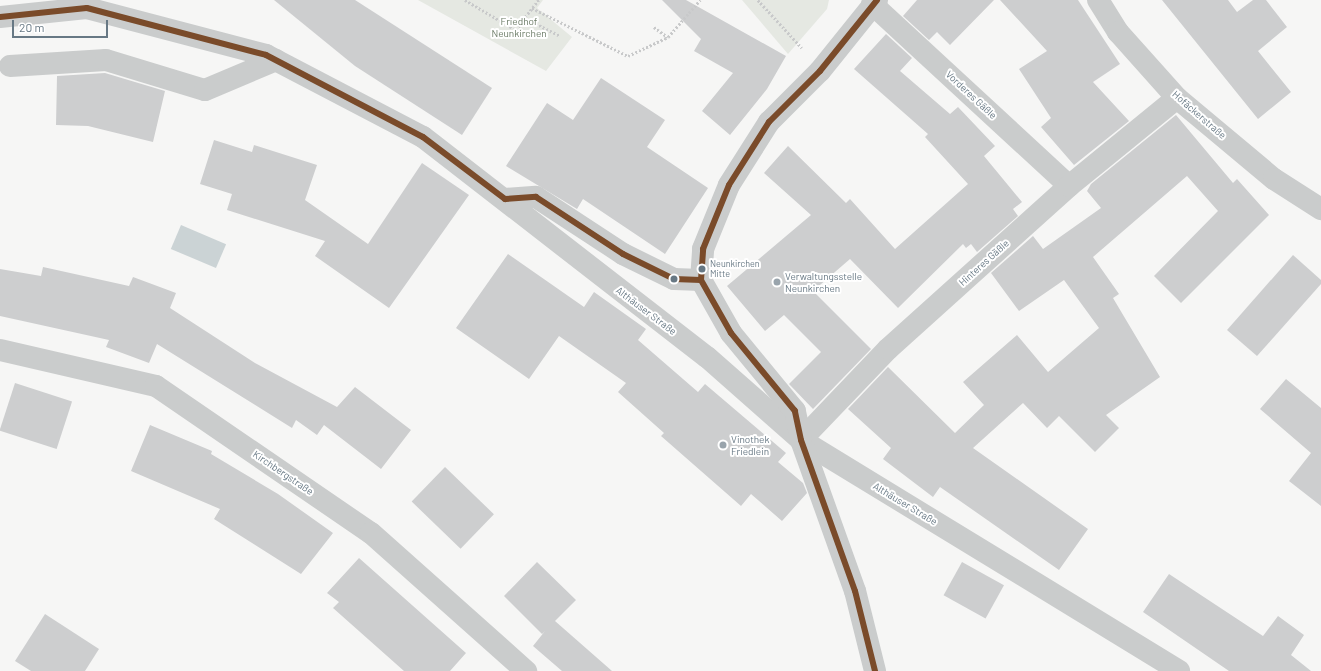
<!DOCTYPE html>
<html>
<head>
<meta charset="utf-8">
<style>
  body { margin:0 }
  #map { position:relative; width:1321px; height:671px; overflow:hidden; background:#f6f6f5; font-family:Barlow,sans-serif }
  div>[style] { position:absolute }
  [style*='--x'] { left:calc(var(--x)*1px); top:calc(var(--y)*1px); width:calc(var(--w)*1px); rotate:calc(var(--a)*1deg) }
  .green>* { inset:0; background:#e5e8e2 }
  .water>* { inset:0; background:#cbd3d5; transform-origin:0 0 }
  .building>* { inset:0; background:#cdcecf; transform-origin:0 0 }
  .path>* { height:2.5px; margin-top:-1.25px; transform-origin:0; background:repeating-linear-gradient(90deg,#c8c9ca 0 2px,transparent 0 4px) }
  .minor>* { height:22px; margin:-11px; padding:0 11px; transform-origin:11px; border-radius:11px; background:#cacccc }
  .bus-1>* { height:6px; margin:-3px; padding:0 3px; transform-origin:3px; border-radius:3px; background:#7a4b2a }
  .dots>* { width:11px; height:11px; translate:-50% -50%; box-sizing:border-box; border:2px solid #fff; border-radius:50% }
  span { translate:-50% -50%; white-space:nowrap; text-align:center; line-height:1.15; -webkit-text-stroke:4px #fff; paint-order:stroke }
  .bus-label { font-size:9px; color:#677884 }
  .left { translate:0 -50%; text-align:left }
  .park-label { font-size:10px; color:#6b7b66 }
  .street-label { font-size:10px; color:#677884 }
  .poi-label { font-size:10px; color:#677884 }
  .scale { position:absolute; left:12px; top:20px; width:96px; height:18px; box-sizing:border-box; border:2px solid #677884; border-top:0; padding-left:5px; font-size:12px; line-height:14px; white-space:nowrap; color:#677884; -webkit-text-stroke:3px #fff; paint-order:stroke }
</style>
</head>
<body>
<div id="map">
  <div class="green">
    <div style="clip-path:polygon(418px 0,543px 0,537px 8px,572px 37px,546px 71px)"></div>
    <div style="clip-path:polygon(742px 0,829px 0,827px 9px,788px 54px)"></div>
  </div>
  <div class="water">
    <div style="left:181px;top:225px;width:49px;height:26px;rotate:23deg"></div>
  </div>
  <div class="building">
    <div style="clip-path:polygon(274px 0,355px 0,492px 88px,462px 135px,355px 66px)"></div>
    <div style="clip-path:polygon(662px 0,686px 0,786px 56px,767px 89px,730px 135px,702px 111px,733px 73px,694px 51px,701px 39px)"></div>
    <div style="clip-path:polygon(917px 0,994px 0,950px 45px,937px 32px,929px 40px,903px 16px)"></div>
    <div style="clip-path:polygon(1000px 0,1078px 0,1120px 64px,1093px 82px,1129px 121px,1074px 165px,1041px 127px,1051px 118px,1019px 69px,1047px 51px)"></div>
    <div style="clip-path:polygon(1162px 0,1228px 0,1237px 12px,1253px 0,1266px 0,1287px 27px,1258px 51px,1291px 92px,1258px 119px)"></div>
    <div style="clip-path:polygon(886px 34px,912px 58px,900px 71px,950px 114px,958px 107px,995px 146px,984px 156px,1022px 202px,1013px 209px,1018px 216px,977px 252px,971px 244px,966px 248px,963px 244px,898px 308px,850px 259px,813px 291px,871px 349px,813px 409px,789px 384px,821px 352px,784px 315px,765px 331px,727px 286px,811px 215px,764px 173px,788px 146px,846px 203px,850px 199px,895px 249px,968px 184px,925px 137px,928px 134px,854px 69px)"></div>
    <div style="clip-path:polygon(105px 73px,165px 91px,153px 142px,88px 126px,56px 125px,57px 76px)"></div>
    <div style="clip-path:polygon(601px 78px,665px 120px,647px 147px,708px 188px,665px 254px,583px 199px,577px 209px,506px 166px,547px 103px,573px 120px)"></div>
    <div style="clip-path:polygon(1176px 115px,1233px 183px,1237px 179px,1269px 215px,1181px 303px,1154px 276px,1218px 211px,1187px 176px,1093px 257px,1119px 294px,1113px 298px,1160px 377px,1106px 415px,1119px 428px,1095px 452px,1059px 416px,1047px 428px,1023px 403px,973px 448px,1088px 529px,1059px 570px,940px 487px,933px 497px,883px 459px,891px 448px,848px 409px,888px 367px,955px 433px,984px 405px,963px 382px,1017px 335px,1048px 372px,1099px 328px,1064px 280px,1019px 311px,991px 273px,1033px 236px,1043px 249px,1101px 208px,1087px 191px,1091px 184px)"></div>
    <div style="clip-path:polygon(214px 140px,252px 152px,254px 145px,317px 165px,305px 200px,368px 244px,422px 163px,469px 195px,389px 308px,315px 256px,325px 241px,227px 210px,232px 194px,200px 184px)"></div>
    <div style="clip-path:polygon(508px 254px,584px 307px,594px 292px,646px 329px,638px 340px,698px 392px,705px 384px,786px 453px,778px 462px,803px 483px,807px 493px,782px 521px,751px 494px,741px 506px,661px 436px,664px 433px,618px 392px,626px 383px,559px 336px,529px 379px,456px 328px)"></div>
    <div style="clip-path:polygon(1293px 255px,1321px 280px,1321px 284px,1257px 356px,1227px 330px)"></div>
    <div style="clip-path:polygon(43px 267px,129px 286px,133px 277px,176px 293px,170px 308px,255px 363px,337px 407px,355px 387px,411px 430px,381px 469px,324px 425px,317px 435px,296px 420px,292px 428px,157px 344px,149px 363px,106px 347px,109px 340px,0 316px,0 269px,41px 276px)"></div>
    <div style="clip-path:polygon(1286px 379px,1321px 408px,1321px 506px,1289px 481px,1311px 453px,1260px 409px)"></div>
    <div style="left:15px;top:383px;width:60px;height:50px;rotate:18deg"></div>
    <div style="clip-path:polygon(150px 425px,212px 451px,211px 454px,278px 494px,333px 533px,301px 574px,214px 519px,220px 509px,131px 471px)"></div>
    <div style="left:445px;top:467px;width:68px;height:48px;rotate:44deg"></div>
    <div style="clip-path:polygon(359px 558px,466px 653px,450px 671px,404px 671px,333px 608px,339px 602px,327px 593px)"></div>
    <div style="clip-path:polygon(537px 562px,576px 600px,555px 621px,612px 671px,562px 671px,533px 646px,545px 631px,542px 634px,504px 596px)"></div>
    <div style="left:962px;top:562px;width:48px;height:38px;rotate:29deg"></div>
    <div style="clip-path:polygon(1169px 574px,1263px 636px,1278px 616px,1304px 635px,1291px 655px,1311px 671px,1229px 671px,1143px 612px)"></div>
    <div style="clip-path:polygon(45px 614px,99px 649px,85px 671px,31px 671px,15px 661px)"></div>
  </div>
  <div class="path">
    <div style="--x:465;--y:0;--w:59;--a:30.5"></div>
    <div style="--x:516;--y:30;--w:15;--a:-53"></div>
    <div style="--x:539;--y:0;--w:23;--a:128"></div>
    <div style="--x:525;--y:18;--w:39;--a:27"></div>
    <div style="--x:758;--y:0;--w:65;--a:47.5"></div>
    <div style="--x:532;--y:8;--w:107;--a:26.6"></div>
    <div style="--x:628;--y:56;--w:44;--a:-25.4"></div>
    <div style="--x:654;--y:27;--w:17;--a:36"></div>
    <div style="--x:668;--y:37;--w:49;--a:-49.1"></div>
  </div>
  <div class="minor">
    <div style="--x:1098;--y:0;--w:38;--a:58"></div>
    <div style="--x:1118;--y:32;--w:89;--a:48.2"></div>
    <div style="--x:1177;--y:98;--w:126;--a:39.9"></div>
    <div style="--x:1274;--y:179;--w:56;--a:32.6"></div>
    <div style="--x:872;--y:4;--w:268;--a:42.7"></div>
    <div style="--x:0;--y:17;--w:87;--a:-5.9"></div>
    <div style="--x:87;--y:8;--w:185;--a:14.7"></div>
    <div style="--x:266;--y:55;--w:177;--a:27.6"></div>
    <div style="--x:423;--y:137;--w:359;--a:37.8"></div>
    <div style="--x:707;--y:357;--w:125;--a:41.4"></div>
    <div style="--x:801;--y:440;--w:443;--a:31.4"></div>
    <div style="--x:10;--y:66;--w:96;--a:-3.6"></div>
    <div style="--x:106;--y:60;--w:103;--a:16.9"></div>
    <div style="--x:205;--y:90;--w:77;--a:-22.9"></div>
    <div style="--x:505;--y:199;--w:31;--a:-4"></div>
    <div style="--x:536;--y:197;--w:104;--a:33.2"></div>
    <div style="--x:623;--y:254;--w:57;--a:26.1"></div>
    <div style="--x:674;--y:279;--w:27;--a:2"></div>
    <div style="--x:0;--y:350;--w:160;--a:13"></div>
    <div style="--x:156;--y:386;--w:260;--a:34.4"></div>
    <div style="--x:371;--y:533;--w:208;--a:41.7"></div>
    <div style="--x:801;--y:440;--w:126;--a:-46.3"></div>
    <div style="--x:888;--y:349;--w:244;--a:-42"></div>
    <div style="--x:1069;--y:186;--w:139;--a:-39.2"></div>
    <div style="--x:875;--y:671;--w:82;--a:-104"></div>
    <div style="--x:855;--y:591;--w:160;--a:-109.7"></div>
    <div style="--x:801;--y:440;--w:30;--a:-102"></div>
    <div style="--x:795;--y:411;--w:101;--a:-129.4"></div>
    <div style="--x:731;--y:333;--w:61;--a:-119.5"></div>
    <div style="--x:701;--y:280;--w:31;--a:-86"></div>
    <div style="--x:703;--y:249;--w:69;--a:-67.9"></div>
    <div style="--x:729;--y:185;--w:75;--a:-57.6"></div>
    <div style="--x:769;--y:122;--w:72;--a:-45"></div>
    <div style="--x:820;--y:71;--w:91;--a:-51.2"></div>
  </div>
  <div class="bus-1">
    <div style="--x:0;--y:17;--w:87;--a:-5.9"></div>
    <div style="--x:87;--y:8;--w:185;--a:14.7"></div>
    <div style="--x:266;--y:55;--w:177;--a:27.6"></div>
    <div style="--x:423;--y:137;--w:103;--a:37.1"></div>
    <div style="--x:505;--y:199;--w:31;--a:-4"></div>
    <div style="--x:536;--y:197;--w:104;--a:33.2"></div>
    <div style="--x:623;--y:254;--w:57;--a:26.1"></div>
    <div style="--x:674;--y:279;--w:27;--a:2"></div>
    <div style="--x:875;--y:671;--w:82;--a:-104"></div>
    <div style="--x:855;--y:591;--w:160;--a:-109.7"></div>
    <div style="--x:801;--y:440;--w:30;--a:-102"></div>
    <div style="--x:795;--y:411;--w:101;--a:-129.4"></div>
    <div style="--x:731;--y:333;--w:61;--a:-119.5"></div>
    <div style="--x:701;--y:280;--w:31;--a:-86"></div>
    <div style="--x:703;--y:249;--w:69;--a:-67.9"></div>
    <div style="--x:729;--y:185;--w:75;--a:-57.6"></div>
    <div style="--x:769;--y:122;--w:72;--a:-45"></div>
    <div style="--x:820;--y:71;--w:91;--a:-51.2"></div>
  </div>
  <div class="dots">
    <div style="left:702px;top:269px;background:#677884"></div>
    <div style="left:674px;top:279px;background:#677884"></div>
    <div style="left:777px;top:282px;background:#99a4ac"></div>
    <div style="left:723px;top:445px;background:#99a4ac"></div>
  </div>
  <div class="bus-label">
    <span class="left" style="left:710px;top:269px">Neunkirchen<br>Mitte</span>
  </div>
  <div class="park-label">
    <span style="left:519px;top:27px">Friedhof<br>Neunkirchen</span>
  </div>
  <div class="street-label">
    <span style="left:971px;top:95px;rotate:43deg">Vorderes Gäßle</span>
    <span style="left:1199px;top:115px;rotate:41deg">Hofäckerstraße</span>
    <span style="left:984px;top:263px;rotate:-42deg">Hinteres Gäßle</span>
    <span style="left:646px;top:311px;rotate:37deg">Althäuser Straße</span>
    <span style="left:283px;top:473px;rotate:34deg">Kirchbergstraße</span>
    <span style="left:905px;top:504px;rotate:31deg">Althäuser Straße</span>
  </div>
  <div class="poi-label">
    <span class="left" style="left:785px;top:282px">Verwaltungsstelle<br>Neunkirchen</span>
    <span class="left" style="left:731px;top:445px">Vinothek<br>Friedlein</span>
  </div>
  <div class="scale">20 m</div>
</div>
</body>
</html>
